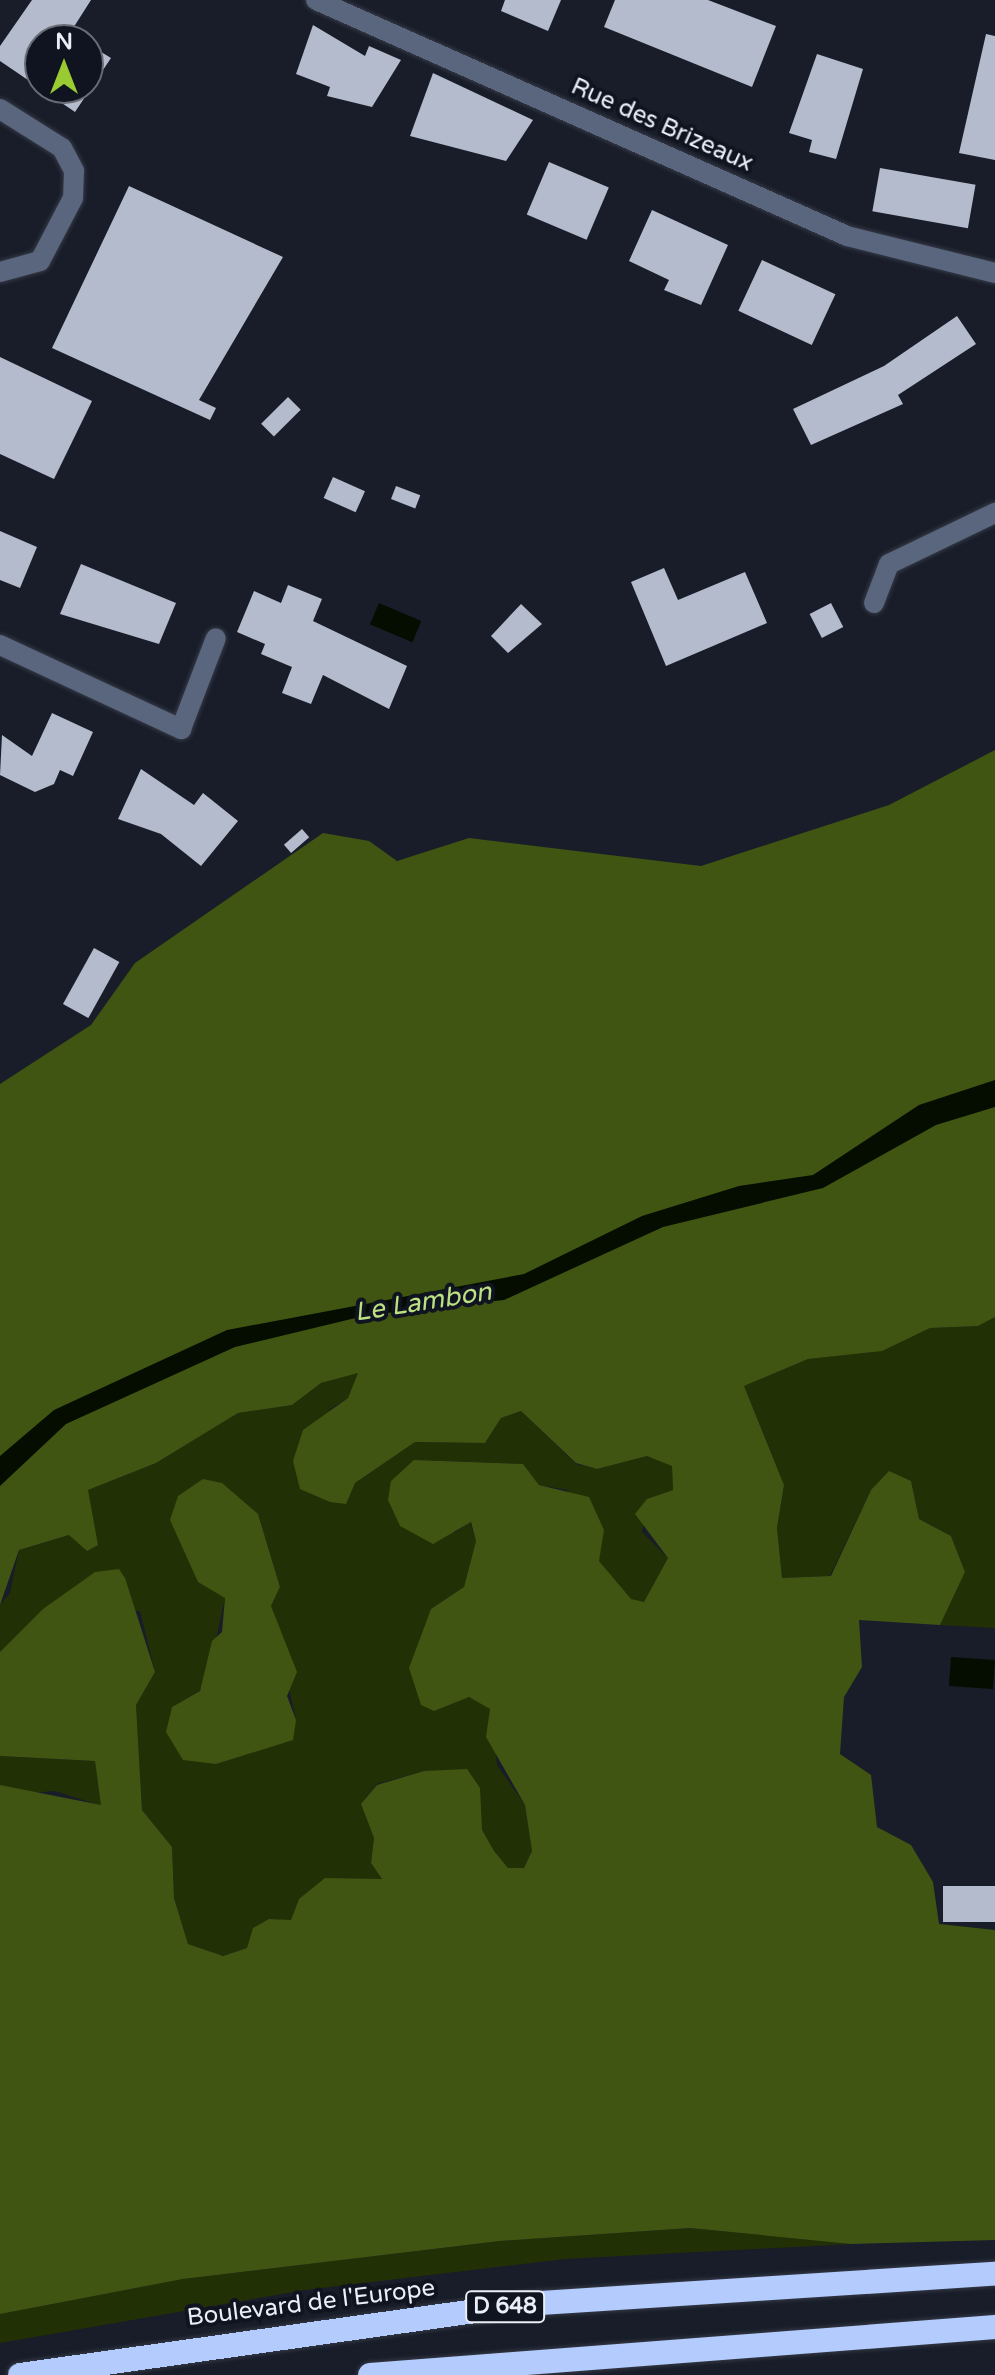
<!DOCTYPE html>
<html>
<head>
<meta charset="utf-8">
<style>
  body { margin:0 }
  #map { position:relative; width:995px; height:2375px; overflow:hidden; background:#181d29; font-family:"Varela Round",sans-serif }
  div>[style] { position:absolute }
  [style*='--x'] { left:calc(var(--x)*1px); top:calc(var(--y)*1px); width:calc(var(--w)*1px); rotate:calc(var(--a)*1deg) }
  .green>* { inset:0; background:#223005 }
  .forest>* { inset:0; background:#405512 }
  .water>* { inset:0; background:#050d00; transform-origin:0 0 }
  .building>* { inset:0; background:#b3bbcc; transform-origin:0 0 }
  .roads { filter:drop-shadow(0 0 2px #353a46) drop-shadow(0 0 2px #353a46) }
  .minor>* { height:20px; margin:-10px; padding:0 10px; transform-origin:10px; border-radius:10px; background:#5a657e }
  .highway>* { height:24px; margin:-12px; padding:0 12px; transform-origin:12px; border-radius:12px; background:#b4cbfd }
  span { translate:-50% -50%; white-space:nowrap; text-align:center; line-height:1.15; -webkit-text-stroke:8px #0f1420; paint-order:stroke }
  .shield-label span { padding:2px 6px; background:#0f1420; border:2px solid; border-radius:6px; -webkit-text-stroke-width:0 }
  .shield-label { font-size:22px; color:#eaeef6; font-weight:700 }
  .street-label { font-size:24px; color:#eaeef6 }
  .water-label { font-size:26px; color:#bde084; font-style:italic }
  .north { position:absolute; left:24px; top:24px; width:80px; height:80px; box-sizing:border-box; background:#0f1420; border:2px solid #676b76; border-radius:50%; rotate:0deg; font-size:22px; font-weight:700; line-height:32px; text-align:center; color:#eaeef6 }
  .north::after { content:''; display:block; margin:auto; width:28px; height:36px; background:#9bcb32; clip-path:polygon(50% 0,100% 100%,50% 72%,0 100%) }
</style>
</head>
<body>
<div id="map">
  <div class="green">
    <div style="clip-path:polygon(995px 1317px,995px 1628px,940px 1625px,965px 1572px,951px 1536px,919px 1519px,911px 1481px,871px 1490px,830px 1576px,782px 1578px,777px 1528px,784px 1485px,744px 1386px,808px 1359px,882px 1350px,930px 1328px,978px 1326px)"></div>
    <div style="clip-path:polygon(evenodd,359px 1372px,348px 1398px,329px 1410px,355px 1483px,415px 1442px,485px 1443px,501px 1418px,521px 1411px,576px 1464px,597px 1469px,647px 1456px,672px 1465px,673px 1490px,647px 1499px,642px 1532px,668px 1558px,645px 1602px,631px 1600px,598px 1561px,603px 1530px,567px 1490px,539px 1485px,523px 1464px,414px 1460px,454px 1533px,470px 1522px,476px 1541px,464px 1587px,431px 1609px,434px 1710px,469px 1697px,491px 1709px,497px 1765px,525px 1805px,532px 1851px,524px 1868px,508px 1868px,424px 1771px,377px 1784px,361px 1804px,374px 1838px,371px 1863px,382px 1879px,372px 1884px,355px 1878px,299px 1899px,291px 1921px,269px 1919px,254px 1928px,248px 1948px,222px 1956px,188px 1944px,174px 1898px,172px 1847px,142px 1810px,136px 1705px,155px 1672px,140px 1611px,43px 1609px,0 1652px,0 1605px,10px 1593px,19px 1550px,70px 1535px,87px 1551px,88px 1490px,156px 1463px,238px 1413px,292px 1405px,321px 1383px,359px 1372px,258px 1514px,280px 1587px,271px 1606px,296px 1720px,253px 1752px,216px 1764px,172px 1707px,199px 1691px,208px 1675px,225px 1598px,170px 1520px,258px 1514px)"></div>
    <div style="clip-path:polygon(0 1756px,95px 1761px,102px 1806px,55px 1791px,18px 1794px,0 1785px)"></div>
    <div style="clip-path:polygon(690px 2228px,852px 2244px,565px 2259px,305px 2290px,0 2343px,0 2314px,183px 2279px,500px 2241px)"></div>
  </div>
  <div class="forest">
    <div style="clip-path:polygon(995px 750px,995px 1317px,978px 1326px,930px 1328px,882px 1351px,808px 1359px,744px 1386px,784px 1485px,777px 1528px,782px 1578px,831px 1576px,871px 1490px,889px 1471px,911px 1481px,919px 1519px,951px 1536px,965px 1572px,940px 1625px,859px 1620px,862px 1667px,844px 1697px,840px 1754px,871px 1775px,877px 1827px,911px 1845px,933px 1882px,939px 1924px,995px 1930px,995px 2240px,851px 2244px,690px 2228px,500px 2241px,183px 2279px,0 2314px,0 1785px,101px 1805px,95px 1761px,0 1756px,0 1652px,43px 1609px,95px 1572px,119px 1569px,125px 1578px,155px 1672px,136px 1705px,142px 1810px,172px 1847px,174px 1898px,188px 1944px,223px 1956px,247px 1948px,253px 1928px,269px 1919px,291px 1920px,299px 1899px,325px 1878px,382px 1879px,371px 1863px,374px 1838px,361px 1804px,377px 1785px,424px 1771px,467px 1769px,480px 1788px,482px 1830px,494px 1851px,508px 1868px,524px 1868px,532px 1851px,525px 1805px,486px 1737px,490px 1709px,469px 1697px,434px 1711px,421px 1705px,409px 1668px,431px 1609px,464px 1587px,476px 1541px,471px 1522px,433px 1544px,400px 1526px,388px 1500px,391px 1481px,414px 1460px,523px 1464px,539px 1485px,589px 1497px,604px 1530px,599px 1561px,631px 1599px,644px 1602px,668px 1558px,635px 1514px,647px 1499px,673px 1490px,672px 1466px,647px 1456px,597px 1469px,576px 1463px,521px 1411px,501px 1418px,485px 1443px,415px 1442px,355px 1483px,346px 1504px,330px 1502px,300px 1489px,293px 1461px,303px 1430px,348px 1398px,358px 1373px,321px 1383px,292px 1405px,238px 1413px,156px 1463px,88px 1490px,98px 1545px,87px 1551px,69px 1535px,19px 1550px,0 1605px,0 1084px,91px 1025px,135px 963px,323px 833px,369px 841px,397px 861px,469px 838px,701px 866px,889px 805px)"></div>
    <div style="clip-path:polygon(203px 1479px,222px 1483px,258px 1514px,280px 1587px,271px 1606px,297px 1672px,287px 1696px,296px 1720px,293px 1740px,216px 1764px,183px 1760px,166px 1732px,172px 1707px,200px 1691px,212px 1641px,222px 1632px,225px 1598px,198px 1582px,170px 1520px,178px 1496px)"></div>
  </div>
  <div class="water">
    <div style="left:379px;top:603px;width:46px;height:23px;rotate:23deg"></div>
    <div style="clip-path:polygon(995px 1080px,995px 1107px,936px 1125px,823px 1188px,663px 1227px,504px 1300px,368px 1315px,235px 1347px,66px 1424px,0 1486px,0 1456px,54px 1410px,227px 1330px,524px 1274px,642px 1216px,739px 1186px,813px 1175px,919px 1105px)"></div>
    <div style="left:951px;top:1657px;width:44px;height:29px;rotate:4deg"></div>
  </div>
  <div class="building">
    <div style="clip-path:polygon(32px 0,91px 0,70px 33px,81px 40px,40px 40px,40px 88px,88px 88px,88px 44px,111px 58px,75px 112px,0 61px,0 46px)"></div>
    <div style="clip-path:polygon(505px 0,561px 0,548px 31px,501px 11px)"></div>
    <div style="clip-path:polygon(615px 0,708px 0,776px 26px,752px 87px,604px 27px)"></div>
    <div style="clip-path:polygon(313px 25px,365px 56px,369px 46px,401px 60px,372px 107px,327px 96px,330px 87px,296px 74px)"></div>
    <div style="clip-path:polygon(986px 34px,995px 36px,995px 160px,959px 153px)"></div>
    <div style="clip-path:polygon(817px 54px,863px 69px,836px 159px,809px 152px,812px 140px,789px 133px)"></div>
    <div style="clip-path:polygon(433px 73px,533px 120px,506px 161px,410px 136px)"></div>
    <div style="left:549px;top:162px;width:65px;height:57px;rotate:23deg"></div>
    <div style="left:880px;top:168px;width:97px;height:44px;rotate:10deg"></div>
    <div style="clip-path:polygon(129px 186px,283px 257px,199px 400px,216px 408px,210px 420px,52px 348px)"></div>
    <div style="clip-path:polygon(652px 210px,728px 245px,701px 305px,664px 290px,669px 280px,629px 261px)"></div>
    <div style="left:762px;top:260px;width:81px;height:56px;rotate:25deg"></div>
    <div style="clip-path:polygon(957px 316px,976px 344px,898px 395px,903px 404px,811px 445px,793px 409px,884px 366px)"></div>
    <div style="clip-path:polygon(0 357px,92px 401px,54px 479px,0 454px)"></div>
    <div style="left:288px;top:397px;width:18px;height:38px;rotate:45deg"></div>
    <div style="left:333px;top:477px;width:35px;height:23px;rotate:24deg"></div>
    <div style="left:396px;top:486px;width:26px;height:14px;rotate:21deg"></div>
    <div style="clip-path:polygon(0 531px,37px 547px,20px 588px,0 580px)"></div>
    <div style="clip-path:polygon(81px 564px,176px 603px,159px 644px,60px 614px)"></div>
    <div style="clip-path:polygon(664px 568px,678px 600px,745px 572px,767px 623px,666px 666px,631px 582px)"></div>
    <div style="clip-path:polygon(288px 585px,322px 599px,313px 621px,407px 666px,389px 709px,323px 675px,311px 704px,282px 693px,292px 667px,261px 654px,265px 644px,237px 632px,254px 591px,281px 603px)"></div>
    <div style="left:831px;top:603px;width:27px;height:24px;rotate:63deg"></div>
    <div style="clip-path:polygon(521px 604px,542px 624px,508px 653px,491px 636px)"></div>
    <div style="clip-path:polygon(52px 713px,93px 732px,73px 776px,60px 770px,54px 784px,35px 792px,0 775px,2px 735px,32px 756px)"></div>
    <div style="clip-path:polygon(141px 769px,194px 805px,203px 793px,238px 821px,201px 866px,161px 834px,118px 819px)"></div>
    <div style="left:302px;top:829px;width:11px;height:24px;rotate:49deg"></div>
    <div style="left:94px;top:948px;width:29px;height:64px;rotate:29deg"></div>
    <div style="left:943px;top:1886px;width:52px;height:36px"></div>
  </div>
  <div class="roads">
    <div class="minor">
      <div style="--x:316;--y:0;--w:581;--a:23.96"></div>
      <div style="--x:847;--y:236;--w:153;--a:14"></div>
      <div style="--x:0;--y:109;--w:73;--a:32.2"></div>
      <div style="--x:62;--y:148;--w:26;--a:62"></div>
      <div style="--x:74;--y:171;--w:27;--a:92"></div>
      <div style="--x:73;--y:198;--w:71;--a:117.6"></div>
      <div style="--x:40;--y:261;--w:41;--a:164.6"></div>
      <div style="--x:874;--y:603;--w:42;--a:-69"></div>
      <div style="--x:889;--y:564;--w:118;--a:-25.7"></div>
      <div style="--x:0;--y:645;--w:200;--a:24.9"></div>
      <div style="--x:181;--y:729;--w:97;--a:-69"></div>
    </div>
    <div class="highway">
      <div style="--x:20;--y:2375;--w:510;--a:-8"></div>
      <div style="--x:525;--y:2304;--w:471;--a:-3.7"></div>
      <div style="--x:370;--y:2375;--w:627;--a:-4.39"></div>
    </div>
  </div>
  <div class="shield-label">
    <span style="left:505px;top:2307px">D 648</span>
  </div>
  <div class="street-label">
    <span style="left:662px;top:125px;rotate:24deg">Rue des Brizeaux</span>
    <span style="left:311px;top:2303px;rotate:-7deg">Boulevard de l'Europe</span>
  </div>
  <div class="water-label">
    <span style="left:423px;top:1302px;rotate:-9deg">Le Lambon</span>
  </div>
  <div class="north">N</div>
</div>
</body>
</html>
